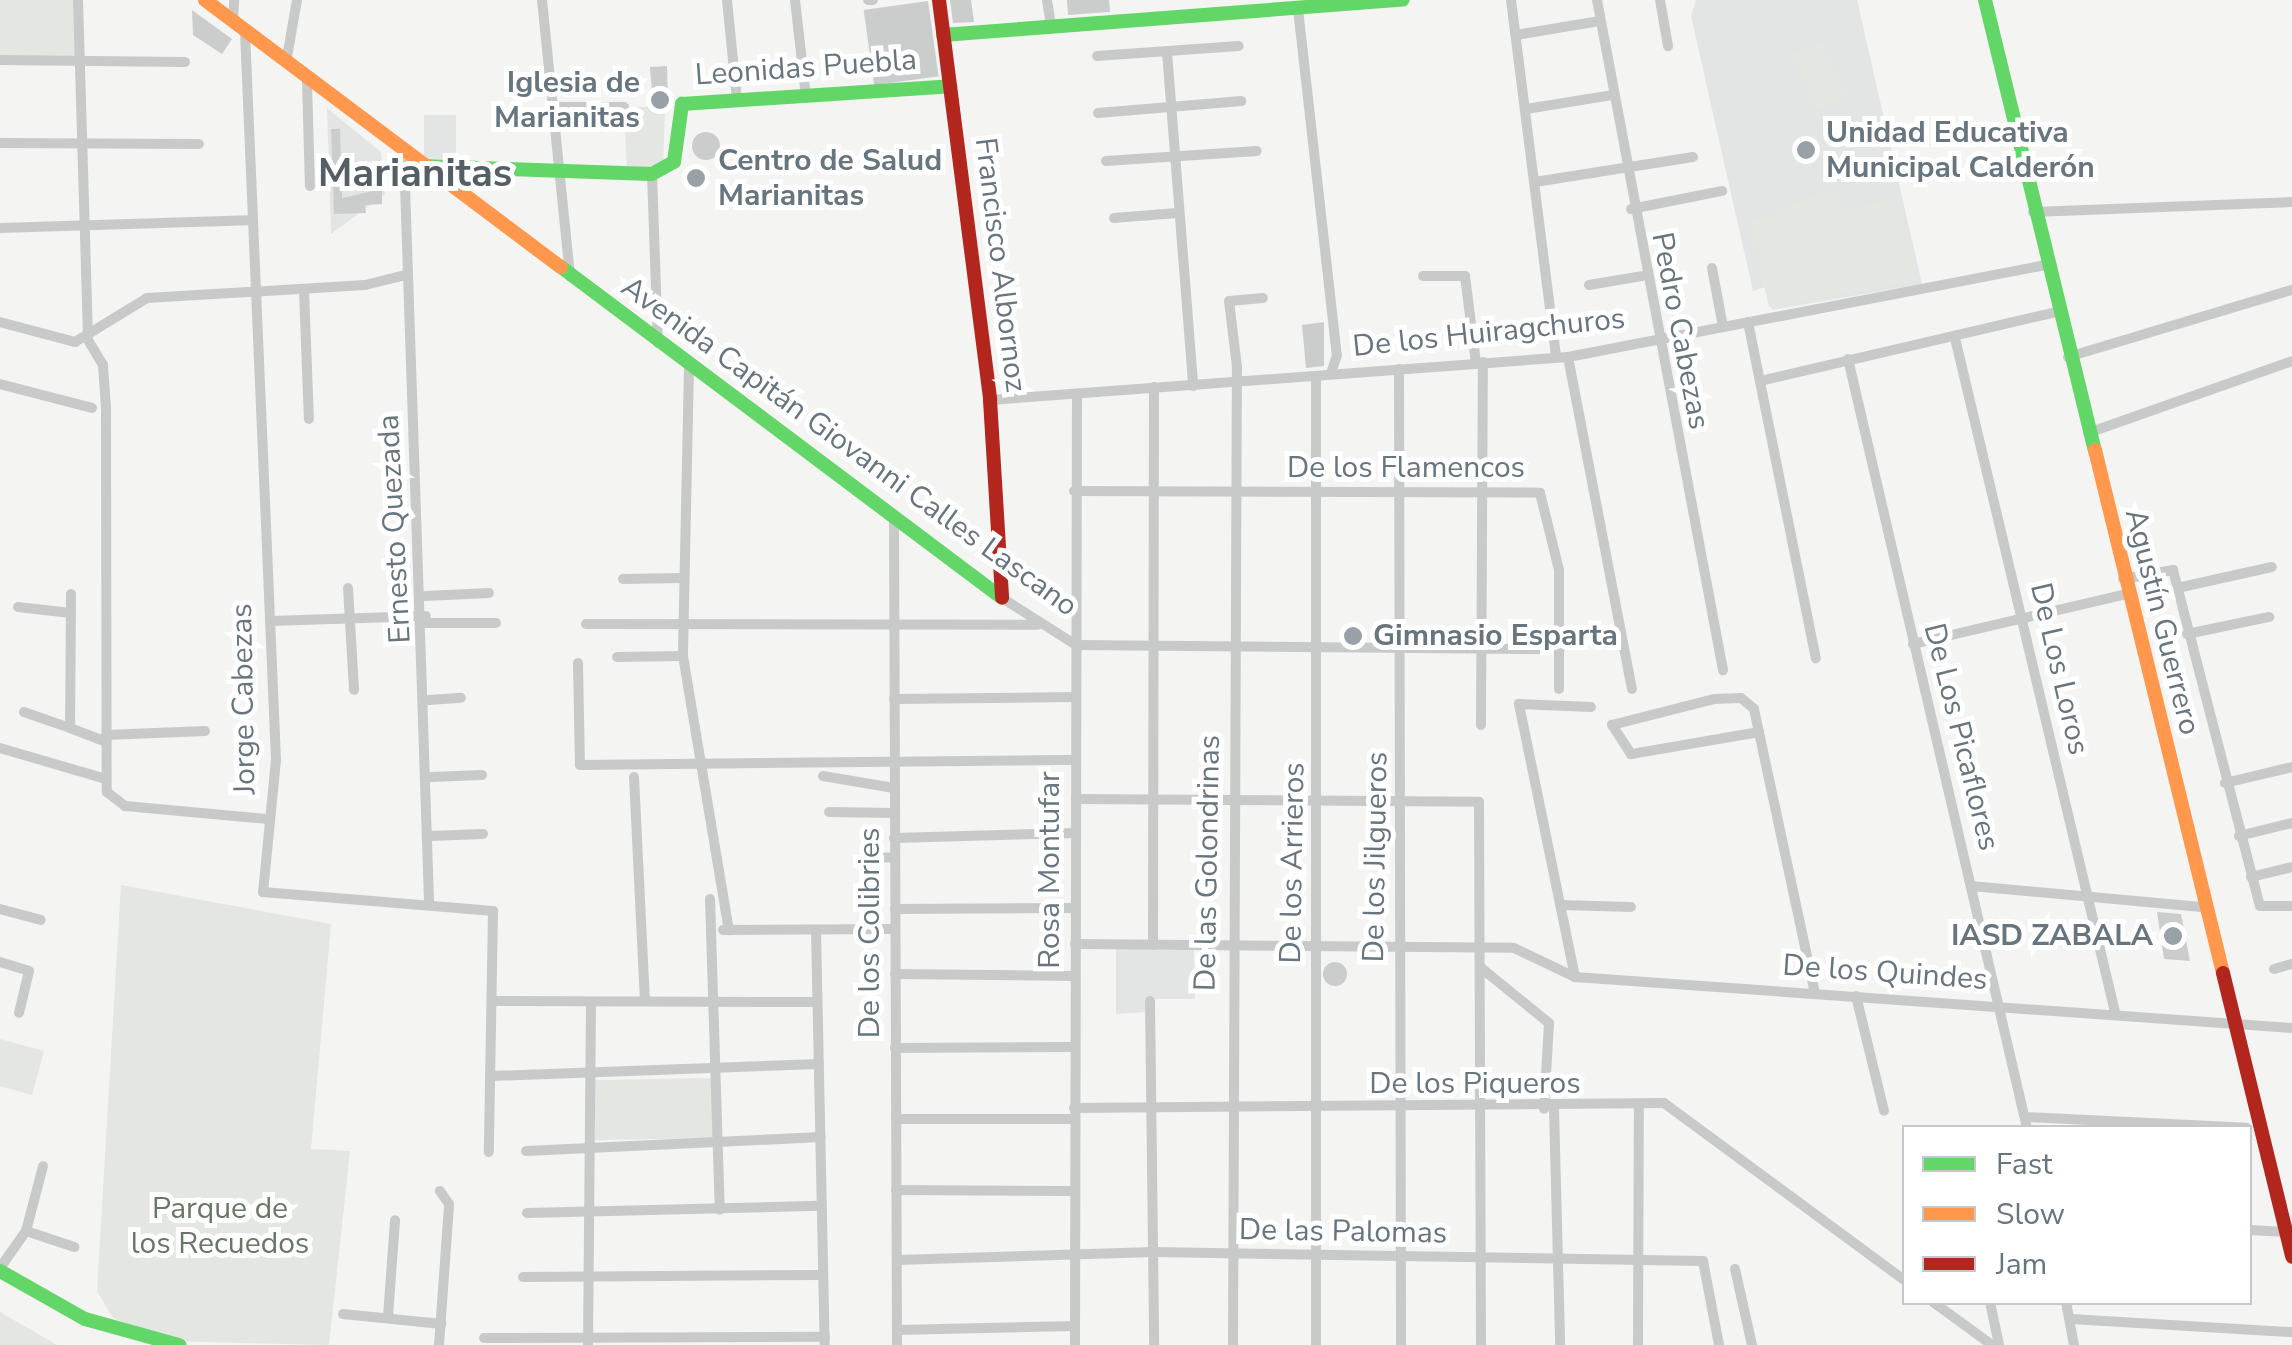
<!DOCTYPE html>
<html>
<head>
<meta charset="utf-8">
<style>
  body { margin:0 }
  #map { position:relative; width:2292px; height:1345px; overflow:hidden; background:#f4f4f3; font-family:"Nunito Sans",sans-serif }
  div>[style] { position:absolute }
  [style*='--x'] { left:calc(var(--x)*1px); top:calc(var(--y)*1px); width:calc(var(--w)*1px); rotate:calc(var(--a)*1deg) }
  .built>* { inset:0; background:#e3e4e4; transform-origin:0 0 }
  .green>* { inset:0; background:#e4e6e2; transform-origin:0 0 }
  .building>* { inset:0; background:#cbcccc; transform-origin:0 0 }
  .round { border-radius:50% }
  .street>* { height:10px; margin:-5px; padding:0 5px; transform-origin:5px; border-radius:5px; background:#c8caca }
  .fast>* { height:14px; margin:-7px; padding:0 7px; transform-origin:7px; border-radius:7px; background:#63d668 }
  .slow>* { height:14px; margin:-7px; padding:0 7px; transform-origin:7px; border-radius:7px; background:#ff974d }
  .jam>* { height:14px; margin:-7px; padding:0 7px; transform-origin:7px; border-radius:7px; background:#b3261e }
  .dots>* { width:28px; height:28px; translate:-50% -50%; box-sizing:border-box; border:5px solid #fff; border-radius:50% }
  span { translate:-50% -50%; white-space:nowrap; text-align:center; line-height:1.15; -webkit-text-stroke:10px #fff; paint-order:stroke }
  .street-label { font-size:30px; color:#67757f }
  .poi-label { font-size:30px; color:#67757f; font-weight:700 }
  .right { translate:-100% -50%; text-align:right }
  .left { translate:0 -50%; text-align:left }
  .park-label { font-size:30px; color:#697765 }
  .district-label { font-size:40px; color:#545e65; font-weight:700 }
  .legend { position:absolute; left:1902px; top:1125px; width:350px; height:180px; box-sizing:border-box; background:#fff; border:2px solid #c2c8cc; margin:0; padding:12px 18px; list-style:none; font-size:30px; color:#67757f }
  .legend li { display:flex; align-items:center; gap:20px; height:50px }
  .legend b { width:50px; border:2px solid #c2c8cc }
</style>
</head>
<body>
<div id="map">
  <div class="built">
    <div style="clip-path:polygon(1696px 0,1857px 0,1922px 284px,1772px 310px,1765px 287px,1753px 291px,1691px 16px)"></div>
    <div style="clip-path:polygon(327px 108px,381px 152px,385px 194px,331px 234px)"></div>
    <div style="left:424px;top:115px;width:32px;height:44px"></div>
    <div style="clip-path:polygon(1116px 949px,1194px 950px,1195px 999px,1147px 999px,1145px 1012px,1116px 1014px)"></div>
  </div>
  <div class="green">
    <div style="left:0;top:0;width:78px;height:63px"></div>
    <div style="left:1822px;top:41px;width:61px;height:34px;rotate:66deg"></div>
    <div style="clip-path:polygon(624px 107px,665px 107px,663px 168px,627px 170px)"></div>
    <div style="clip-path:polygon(1833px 188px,1843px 209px,1898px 198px,1917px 281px,1769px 307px,1750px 222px)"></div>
    <div style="clip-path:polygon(121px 885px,331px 924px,311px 1149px,350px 1151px,329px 1345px,167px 1341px,113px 1318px,97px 1291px)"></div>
    <div style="clip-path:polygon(0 1039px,44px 1051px,32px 1095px,0 1086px)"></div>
    <div style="left:717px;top:1078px;width:60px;height:126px;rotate:89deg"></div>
    <div style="clip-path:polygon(0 1312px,57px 1345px,0 1345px)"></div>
  </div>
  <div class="building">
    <div style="clip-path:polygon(950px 0,971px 0,974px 22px,953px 23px)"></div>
    <div style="clip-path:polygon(1067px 0,1109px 0,1110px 12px,1068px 15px)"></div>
    <div style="left:928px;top:1px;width:76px;height:65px;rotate:82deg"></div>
    <div style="clip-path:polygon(192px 10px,232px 39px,222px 54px,193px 35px)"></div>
    <div style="clip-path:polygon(667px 66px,668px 102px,653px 104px,650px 67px)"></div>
    <div style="clip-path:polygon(331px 129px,340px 129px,342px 198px,382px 189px,382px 204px,365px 205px,366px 213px,334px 214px)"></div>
    <div class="round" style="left:692px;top:132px;width:28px;height:28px"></div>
    <div style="clip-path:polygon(1324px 322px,1324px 366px,1306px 368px,1302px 325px)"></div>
    <div style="clip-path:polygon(2157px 912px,2181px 914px,2190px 961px,2164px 959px)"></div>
    <div class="round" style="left:1323px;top:962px;width:24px;height:24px"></div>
  </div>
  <div class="street">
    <div style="--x:78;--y:0;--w:339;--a:88.3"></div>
    <div style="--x:542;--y:0;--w:278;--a:84.2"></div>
    <div style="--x:727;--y:0;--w:101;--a:84.3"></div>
    <div style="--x:795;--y:0;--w:98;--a:83.5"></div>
    <div style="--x:868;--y:0;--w:5;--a:0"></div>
    <div style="--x:1047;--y:0;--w:26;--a:81"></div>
    <div style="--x:1511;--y:0;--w:360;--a:82.8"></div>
    <div style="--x:1597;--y:0;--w:682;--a:79.35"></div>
    <div style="--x:1660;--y:0;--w:47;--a:80.1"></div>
    <div style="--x:1298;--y:9;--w:348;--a:83.6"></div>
    <div style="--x:1337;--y:355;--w:20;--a:108"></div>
    <div style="--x:233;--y:22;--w:22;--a:-87"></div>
    <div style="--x:245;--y:32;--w:729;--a:87.56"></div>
    <div style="--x:276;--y:760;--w:133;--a:95.6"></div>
    <div style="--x:263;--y:892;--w:231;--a:4.7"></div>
    <div style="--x:493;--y:911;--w:241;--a:91"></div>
    <div style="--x:1516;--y:35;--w:85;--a:-9.5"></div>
    <div style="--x:1167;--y:52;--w:335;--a:85.5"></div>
    <div style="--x:1097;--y:56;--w:142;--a:-4"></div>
    <div style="--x:0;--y:60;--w:185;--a:0.6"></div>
    <div style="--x:286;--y:63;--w:64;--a:-80.1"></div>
    <div style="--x:307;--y:81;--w:105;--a:88.4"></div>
    <div style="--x:551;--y:107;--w:73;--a:0"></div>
    <div style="--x:1526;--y:109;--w:87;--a:-9.2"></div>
    <div style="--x:1098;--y:113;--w:144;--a:-4.8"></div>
    <div style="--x:0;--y:143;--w:199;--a:0.3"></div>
    <div style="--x:404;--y:155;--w:746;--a:88.08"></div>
    <div style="--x:1106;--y:161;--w:151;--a:-3.8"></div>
    <div style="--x:652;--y:174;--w:169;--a:88"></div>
    <div style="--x:1535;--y:182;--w:160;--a:-9"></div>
    <div style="--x:1631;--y:209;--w:93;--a:-11.2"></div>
    <div style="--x:2033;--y:212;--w:259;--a:-2.2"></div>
    <div style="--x:1114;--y:218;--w:63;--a:-4.5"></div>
    <div style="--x:0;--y:228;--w:249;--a:-1.8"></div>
    <div style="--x:1712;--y:268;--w:60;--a:79.4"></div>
    <div style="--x:1423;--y:276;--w:42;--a:0"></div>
    <div style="--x:1465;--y:276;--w:88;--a:82.8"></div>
    <div style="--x:1589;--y:285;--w:55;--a:-9.5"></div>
    <div style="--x:304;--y:291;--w:128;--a:87.8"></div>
    <div style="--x:0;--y:322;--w:78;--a:14.9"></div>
    <div style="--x:75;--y:342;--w:84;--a:-31.4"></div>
    <div style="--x:147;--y:298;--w:218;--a:-3.4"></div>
    <div style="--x:365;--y:285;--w:41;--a:-14"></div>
    <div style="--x:1748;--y:322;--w:343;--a:78.6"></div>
    <div style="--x:1955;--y:338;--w:693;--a:76.65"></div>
    <div style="--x:88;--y:340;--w:29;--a:59"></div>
    <div style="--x:103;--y:365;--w:43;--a:86"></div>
    <div style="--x:106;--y:408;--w:384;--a:89.9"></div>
    <div style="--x:107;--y:792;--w:23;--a:38"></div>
    <div style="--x:125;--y:806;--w:145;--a:5.2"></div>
    <div style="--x:1568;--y:357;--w:338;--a:79.1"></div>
    <div style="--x:2068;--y:357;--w:234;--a:-16.7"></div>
    <div style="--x:1848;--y:359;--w:790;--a:76.9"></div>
    <div style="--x:689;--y:366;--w:290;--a:91.2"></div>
    <div style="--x:683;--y:656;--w:278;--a:80.5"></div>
    <div style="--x:1399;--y:369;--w:976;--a:89.88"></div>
    <div style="--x:1316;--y:381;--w:964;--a:90"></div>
    <div style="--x:1760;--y:381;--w:305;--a:-13.1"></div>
    <div style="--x:0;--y:384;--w:95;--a:14.6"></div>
    <div style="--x:990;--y:400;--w:580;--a:-4.25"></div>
    <div style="--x:1568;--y:357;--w:490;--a:-10.9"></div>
    <div style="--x:2088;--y:433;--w:216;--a:-19.4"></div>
    <div style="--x:1074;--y:491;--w:466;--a:0.2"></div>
    <div style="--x:1540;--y:493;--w:79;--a:76.1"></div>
    <div style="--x:1559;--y:570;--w:119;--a:90"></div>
    <div style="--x:894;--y:520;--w:825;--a:89.79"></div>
    <div style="--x:623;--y:579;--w:60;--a:-1"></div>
    <div style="--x:2123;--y:579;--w:51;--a:-10.2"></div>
    <div style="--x:2173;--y:570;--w:347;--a:75.5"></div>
    <div style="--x:2260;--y:906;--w:32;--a:0"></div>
    <div style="--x:348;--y:588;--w:102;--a:86.6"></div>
    <div style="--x:2177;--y:588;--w:97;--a:-12.5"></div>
    <div style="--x:71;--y:594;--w:134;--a:90.4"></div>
    <div style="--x:70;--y:728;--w:39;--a:21"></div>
    <div style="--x:425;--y:596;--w:64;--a:-2.7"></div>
    <div style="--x:1002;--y:598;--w:88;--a:32.4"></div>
    <div style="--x:1076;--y:645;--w:484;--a:0.5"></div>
    <div style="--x:18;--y:607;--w:53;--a:6.5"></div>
    <div style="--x:270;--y:621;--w:156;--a:-1.8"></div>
    <div style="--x:426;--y:623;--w:70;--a:0"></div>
    <div style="--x:586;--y:624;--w:452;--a:0.1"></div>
    <div style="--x:2187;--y:634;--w:84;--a:-11.7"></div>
    <div style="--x:1913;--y:644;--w:220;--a:-13.2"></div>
    <div style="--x:617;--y:657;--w:66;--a:-0.9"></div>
    <div style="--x:578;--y:663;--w:102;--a:88.9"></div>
    <div style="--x:580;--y:765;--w:496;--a:-0.6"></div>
    <div style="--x:894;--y:699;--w:182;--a:-0.6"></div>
    <div style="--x:429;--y:700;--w:32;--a:-4"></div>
    <div style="--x:24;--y:712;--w:49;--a:19.2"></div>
    <div style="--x:1481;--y:725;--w:363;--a:-89.7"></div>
    <div style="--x:1759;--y:732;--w:130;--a:170.2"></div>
    <div style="--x:1631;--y:754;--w:35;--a:-123"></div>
    <div style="--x:1612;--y:725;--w:105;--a:-14.3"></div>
    <div style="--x:1714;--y:699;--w:27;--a:-2"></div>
    <div style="--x:1741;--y:698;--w:17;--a:40"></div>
    <div style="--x:1754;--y:709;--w:290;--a:77.9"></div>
    <div style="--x:106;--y:735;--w:99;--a:-2.3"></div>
    <div style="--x:0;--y:748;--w:110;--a:16.3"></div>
    <div style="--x:823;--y:776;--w:72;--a:9.6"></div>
    <div style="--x:431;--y:777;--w:51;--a:-2.2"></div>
    <div style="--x:634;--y:777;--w:224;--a:87.2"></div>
    <div style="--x:2225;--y:783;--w:69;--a:-13.4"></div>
    <div style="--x:1076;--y:799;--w:403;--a:0.4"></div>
    <div style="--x:1479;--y:802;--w:543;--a:89.79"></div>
    <div style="--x:829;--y:812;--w:65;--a:0.9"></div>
    <div style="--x:430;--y:836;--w:53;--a:-2.2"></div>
    <div style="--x:2239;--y:836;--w:55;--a:-13.8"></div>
    <div style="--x:894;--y:838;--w:182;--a:-1.6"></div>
    <div style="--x:871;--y:858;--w:23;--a:-2"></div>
    <div style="--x:2251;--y:877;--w:42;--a:-13.7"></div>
    <div style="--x:1971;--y:886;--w:234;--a:5.2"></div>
    <div style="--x:710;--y:899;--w:311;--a:88.2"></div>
    <div style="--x:1561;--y:905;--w:70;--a:1.6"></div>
    <div style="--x:0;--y:909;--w:42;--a:15"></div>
    <div style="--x:895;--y:909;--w:180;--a:-0.3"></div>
    <div style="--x:723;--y:930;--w:172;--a:-0.3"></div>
    <div style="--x:816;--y:930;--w:415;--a:88.8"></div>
    <div style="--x:1075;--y:944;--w:439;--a:0.5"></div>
    <div style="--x:1514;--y:948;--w:68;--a:25.4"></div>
    <div style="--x:1575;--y:977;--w:719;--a:4.07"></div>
    <div style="--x:1153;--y:945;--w:558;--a:-89.9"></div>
    <div style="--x:0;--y:962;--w:30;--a:17"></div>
    <div style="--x:29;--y:971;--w:43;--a:103.4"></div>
    <div style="--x:1480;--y:967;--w:89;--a:39.1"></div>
    <div style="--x:1549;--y:1023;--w:86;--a:93.3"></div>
    <div style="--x:2274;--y:969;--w:19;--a:-16"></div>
    <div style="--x:895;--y:974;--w:180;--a:0.6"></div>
    <div style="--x:1575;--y:977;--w:279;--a:-101.6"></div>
    <div style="--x:1519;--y:704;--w:72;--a:2.4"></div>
    <div style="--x:1856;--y:996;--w:118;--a:76.3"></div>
    <div style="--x:496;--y:1001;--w:321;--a:0.2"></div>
    <div style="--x:1150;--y:1001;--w:344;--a:89.3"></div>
    <div style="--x:895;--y:1048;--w:179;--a:-0.3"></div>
    <div style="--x:492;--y:1076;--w:327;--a:-2.1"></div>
    <div style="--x:1074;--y:1108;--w:590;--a:-0.49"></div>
    <div style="--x:1664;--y:1103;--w:298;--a:36.4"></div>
    <div style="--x:1554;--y:1109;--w:236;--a:88.5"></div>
    <div style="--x:2025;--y:1117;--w:222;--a:2.8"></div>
    <div style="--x:896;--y:1119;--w:178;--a:0"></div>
    <div style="--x:526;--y:1151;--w:295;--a:-2.7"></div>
    <div style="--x:896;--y:1190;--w:178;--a:0.3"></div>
    <div style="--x:527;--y:1213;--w:293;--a:-1.4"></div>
    <div style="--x:2250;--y:1230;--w:36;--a:3"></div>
    <div style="--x:26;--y:1231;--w:51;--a:18.4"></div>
    <div style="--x:897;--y:1260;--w:257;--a:-1.8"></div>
    <div style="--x:1154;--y:1252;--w:549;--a:0.94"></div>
    <div style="--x:1703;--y:1261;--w:86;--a:79.2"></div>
    <div style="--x:0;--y:1268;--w:45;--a:-54.9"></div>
    <div style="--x:26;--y:1231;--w:67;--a:-75.3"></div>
    <div style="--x:1735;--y:1269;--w:78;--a:77.4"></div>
    <div style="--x:523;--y:1277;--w:299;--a:-0.4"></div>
    <div style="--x:1933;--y:1302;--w:73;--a:36.1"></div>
    <div style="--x:1990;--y:1302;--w:44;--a:78.2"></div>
    <div style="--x:2066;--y:1302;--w:44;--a:79.5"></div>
    <div style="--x:343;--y:1314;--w:99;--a:5.8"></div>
    <div style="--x:388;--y:1316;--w:96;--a:-85.8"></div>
    <div style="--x:2071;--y:1319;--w:221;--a:3.4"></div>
    <div style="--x:897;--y:1330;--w:178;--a:-1.3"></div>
    <div style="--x:484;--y:1338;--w:341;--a:-0.2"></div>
    <div style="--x:439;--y:1345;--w:141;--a:-85.9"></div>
    <div style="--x:449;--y:1204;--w:16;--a:-125"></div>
    <div style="--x:588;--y:1345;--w:343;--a:-89.5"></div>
    <div style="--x:1075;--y:1345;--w:951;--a:-89.88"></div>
    <div style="--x:1233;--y:1345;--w:978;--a:-89.77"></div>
    <div style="--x:1237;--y:367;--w:66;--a:-96.9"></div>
    <div style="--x:1229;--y:301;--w:34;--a:-5"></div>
    <div style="--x:1638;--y:1345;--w:236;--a:-89.8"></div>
  </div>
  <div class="fast">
    <div style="--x:1985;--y:0;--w:463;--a:76.3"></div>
    <div style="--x:943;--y:35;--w:461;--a:-4.4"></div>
    <div style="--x:423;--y:166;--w:229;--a:2"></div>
    <div style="--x:652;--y:174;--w:25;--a:-29"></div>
    <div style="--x:674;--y:162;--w:59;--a:-82.1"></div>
    <div style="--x:682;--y:104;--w:269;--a:-3.8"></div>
    <div style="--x:561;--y:267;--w:551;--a:36.89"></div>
    <div style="--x:0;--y:1271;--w:98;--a:29.5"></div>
    <div style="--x:85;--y:1319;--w:98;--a:15.5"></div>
  </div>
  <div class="slow">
    <div style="--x:205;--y:0;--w:445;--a:36.9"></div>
    <div style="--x:2095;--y:450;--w:538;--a:76.25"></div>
  </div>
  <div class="jam">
    <div style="--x:939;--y:0;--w:403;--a:82.7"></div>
    <div style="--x:990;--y:400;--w:198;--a:86.5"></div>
    <div style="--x:2223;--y:973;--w:292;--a:76.3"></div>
  </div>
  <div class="dots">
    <div style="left:660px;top:100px;background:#98a1a8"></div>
    <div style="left:1806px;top:150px;background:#98a1a8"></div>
    <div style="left:696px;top:178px;background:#98a1a8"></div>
    <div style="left:1353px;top:636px;background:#98a1a8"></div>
    <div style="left:2173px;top:936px;background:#98a1a8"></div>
  </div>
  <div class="street-label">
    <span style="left:806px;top:68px;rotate:-4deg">Leonidas Puebla</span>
    <span style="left:1000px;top:265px;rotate:83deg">Francisco Albornoz</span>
    <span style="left:1680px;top:331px;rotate:79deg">Pedro Cabezas</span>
    <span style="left:1489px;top:333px;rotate:-6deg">De los Huiragchuros</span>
    <span style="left:849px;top:447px;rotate:36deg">Avenida Capitán Giovanni Calles Lascano</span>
    <span style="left:1406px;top:468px">De los Flamencos</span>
    <span style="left:395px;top:529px;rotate:-93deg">Ernesto Quezada</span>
    <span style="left:2162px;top:622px;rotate:76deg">Agustín Guerrero</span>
    <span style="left:2059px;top:669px;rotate:77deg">De Los Loros</span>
    <span style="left:244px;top:699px;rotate:-91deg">Jorge Cabezas</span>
    <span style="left:1961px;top:737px;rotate:76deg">De Los Picaflores</span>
    <span style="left:1376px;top:857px;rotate:-89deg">De los Jilgueros</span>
    <span style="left:1208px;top:863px;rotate:-89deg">De las Golondrinas</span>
    <span style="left:1293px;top:863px;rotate:-89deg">De los Arrieros</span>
    <span style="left:1050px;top:870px;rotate:-90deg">Rosa Montufar</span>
    <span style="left:870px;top:933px;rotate:-90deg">De los Colibries</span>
    <span style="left:1885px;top:973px;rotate:4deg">De los Quindes</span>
    <span style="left:1475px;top:1084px">De los Piqueros</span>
    <span style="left:1343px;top:1232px;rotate:1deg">De las Palomas</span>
  </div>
  <div class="poi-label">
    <span class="right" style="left:640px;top:100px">Iglesia de<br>Marianitas</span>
    <span class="left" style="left:1826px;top:150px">Unidad Educativa<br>Municipal Calderón</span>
    <span class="left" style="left:718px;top:178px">Centro de Salud<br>Marianitas</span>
    <span class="left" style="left:1373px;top:636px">Gimnasio Esparta</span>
    <span class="right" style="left:2153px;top:936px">IASD ZABALA</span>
  </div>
  <div class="park-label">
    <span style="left:220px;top:1226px">Parque de<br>los Recuedos</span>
  </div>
  <div class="district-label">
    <span style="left:415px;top:173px">Marianitas</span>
  </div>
  <ul class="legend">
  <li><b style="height:12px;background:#63d668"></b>Fast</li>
  <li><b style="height:12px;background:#ff974d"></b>Slow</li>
  <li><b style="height:12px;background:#b3261e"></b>Jam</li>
  </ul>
</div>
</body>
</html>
